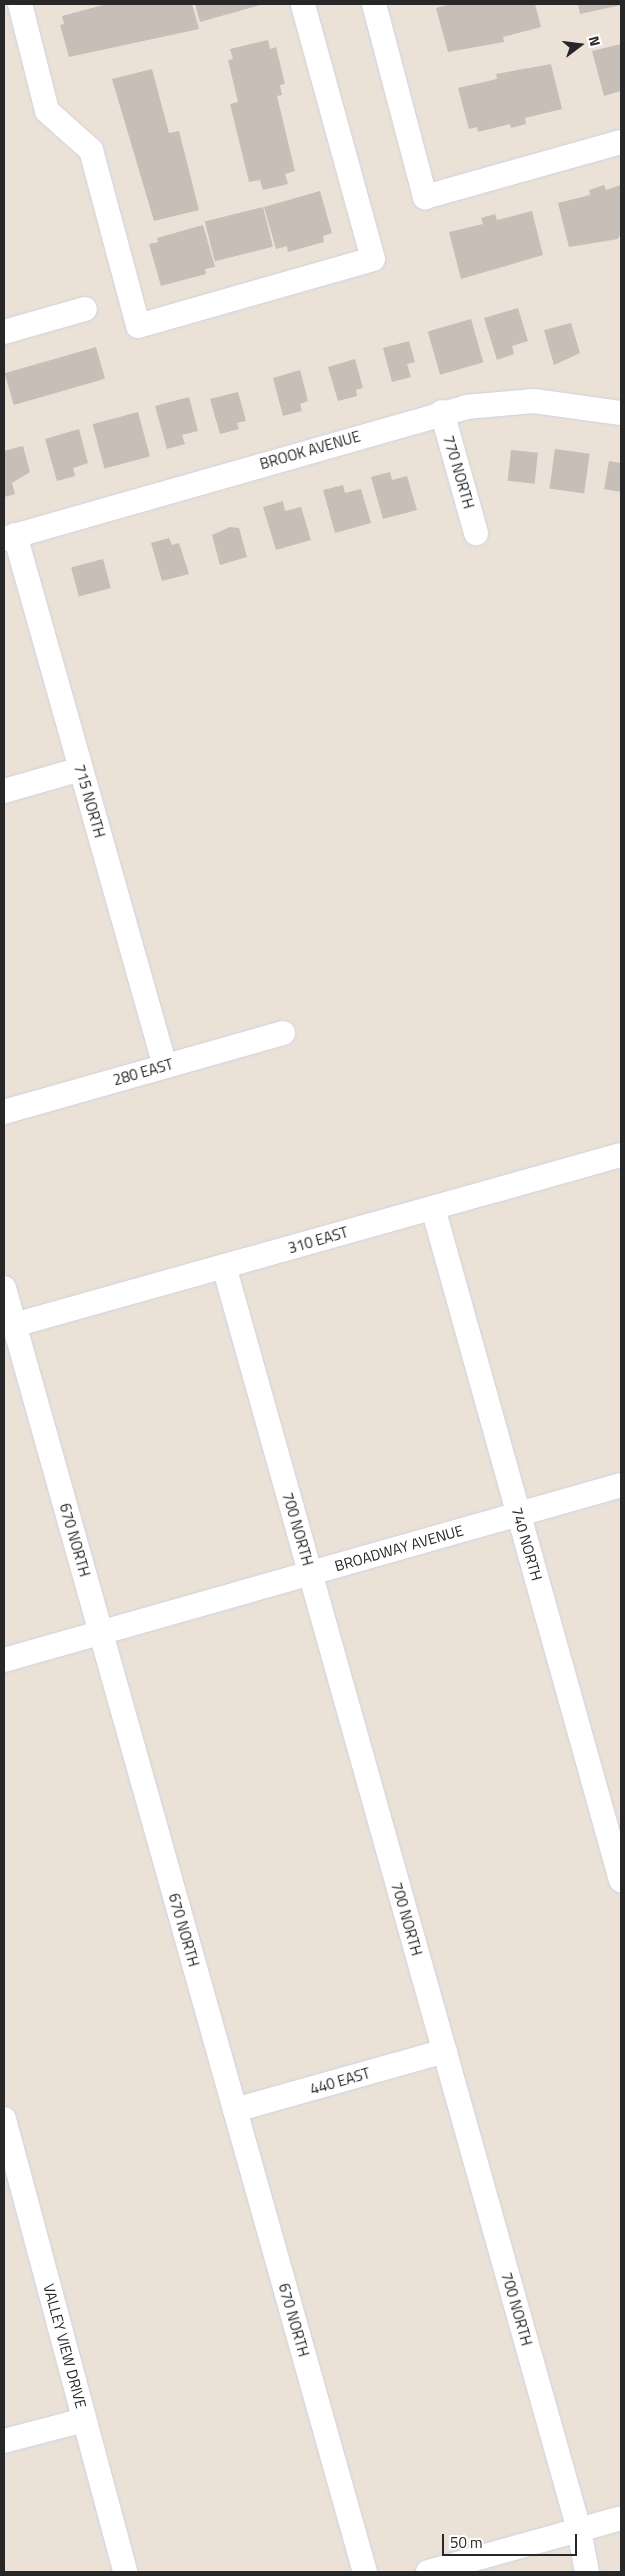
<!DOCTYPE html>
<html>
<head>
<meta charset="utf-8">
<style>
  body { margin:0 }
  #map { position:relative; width:625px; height:2576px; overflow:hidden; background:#ece1d6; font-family:"Titillium Web",sans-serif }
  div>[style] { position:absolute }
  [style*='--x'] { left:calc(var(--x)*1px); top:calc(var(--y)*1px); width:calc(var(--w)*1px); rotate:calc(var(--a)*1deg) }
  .building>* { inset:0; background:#c6beb7; transform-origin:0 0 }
  .roads { filter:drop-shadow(0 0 1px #ccd2e2) drop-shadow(0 0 1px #ccd2e2) }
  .minor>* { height:24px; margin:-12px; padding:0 12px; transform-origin:12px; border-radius:12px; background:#fff }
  span { translate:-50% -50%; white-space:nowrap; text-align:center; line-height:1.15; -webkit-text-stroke:4.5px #fff; paint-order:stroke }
  .street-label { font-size:15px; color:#272727 }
  .frame { position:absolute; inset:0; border:5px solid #272727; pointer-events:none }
  .north { position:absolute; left:555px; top:20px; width:50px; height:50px; -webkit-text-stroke:4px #fff; paint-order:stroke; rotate:75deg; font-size:14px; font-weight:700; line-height:20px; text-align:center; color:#272727 }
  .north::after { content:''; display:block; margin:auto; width:18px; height:22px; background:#272727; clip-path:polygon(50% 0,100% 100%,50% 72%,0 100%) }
  .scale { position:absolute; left:442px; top:2534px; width:135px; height:22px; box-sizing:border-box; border:2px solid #272727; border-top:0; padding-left:6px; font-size:15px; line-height:18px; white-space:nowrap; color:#272727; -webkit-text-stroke:4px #fff; paint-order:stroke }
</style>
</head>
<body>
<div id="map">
  <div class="building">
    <div style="clip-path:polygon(107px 4px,192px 4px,199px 29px,69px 57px,60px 25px,64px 24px,62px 16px)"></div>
    <div style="clip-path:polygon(195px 4px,264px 4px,200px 22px)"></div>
    <div style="clip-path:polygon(451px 4px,535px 4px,541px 27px,503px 37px,504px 42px,448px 52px,436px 8px)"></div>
    <div style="clip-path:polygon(578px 4px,621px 4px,621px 5px,580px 14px)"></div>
    <div style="clip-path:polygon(268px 40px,270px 49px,276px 47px,285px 84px,280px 85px,282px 95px,277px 96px,295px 171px,285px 174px,288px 184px,263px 190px,260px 180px,249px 182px,230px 104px,238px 102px,228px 60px,233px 59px,230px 49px)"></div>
    <div style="clip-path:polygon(621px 44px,621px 91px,604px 96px,592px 51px)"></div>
    <div style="clip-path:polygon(551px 64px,562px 109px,525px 118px,526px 124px,511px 128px,510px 124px,478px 132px,477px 127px,469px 129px,458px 88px,497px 79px,496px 74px)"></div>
    <div style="clip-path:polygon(152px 69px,169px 133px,179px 131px,199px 210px,154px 221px,112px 79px)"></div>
    <div style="clip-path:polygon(604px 185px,606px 190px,621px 185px,621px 233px,618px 239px,569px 247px,558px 203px,590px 195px,589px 190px)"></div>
    <div style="clip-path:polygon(320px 191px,332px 233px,323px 236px,324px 242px,288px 252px,287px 246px,276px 249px,264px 207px)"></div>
    <div style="left:263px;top:207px;width:41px;height:60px;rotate:76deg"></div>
    <div style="clip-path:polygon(532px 211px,543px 255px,461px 279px,449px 232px,483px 224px,481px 218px,495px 214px,497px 220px)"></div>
    <div style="clip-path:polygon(203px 225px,215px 267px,205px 269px,206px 274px,161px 286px,149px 244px,158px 242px,157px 238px)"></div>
    <div style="clip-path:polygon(518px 308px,528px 341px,512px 346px,514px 354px,497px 360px,484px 318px)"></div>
    <div style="left:471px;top:319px;width:45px;height:45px;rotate:74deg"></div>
    <div style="clip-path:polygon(571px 323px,580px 353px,554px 365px,544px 330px)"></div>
    <div style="clip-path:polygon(409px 341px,415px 362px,407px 364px,411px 377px,392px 382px,383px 348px)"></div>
    <div style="left:96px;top:347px;width:33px;height:95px;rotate:74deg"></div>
    <div style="clip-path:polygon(355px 359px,363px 388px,356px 390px,357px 396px,338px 401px,328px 367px)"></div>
    <div style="clip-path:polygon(300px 370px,308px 401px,300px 404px,302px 411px,283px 416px,273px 378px)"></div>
    <div style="clip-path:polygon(238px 392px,246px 421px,237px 423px,239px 429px,220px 434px,210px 399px)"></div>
    <div style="clip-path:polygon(189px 397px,198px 431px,182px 435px,185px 444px,167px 449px,155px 406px)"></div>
    <div style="left:138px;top:412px;width:46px;height:47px;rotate:75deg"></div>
    <div style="clip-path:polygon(79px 429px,88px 463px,73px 468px,75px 476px,57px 481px,45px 439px)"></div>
    <div style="clip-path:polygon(23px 446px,30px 472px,12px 483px,15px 494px,4px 497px,4px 451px)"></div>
    <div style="left:555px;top:449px;width:35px;height:40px;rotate:8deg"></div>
    <div style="left:511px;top:450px;width:27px;height:31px;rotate:6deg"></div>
    <div style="clip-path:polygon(609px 461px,621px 463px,621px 492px,604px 489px)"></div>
    <div style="clip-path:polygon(390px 472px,392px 480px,407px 476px,417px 510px,383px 519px,371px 477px)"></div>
    <div style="clip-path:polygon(343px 485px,345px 493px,361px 489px,371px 523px,335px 533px,323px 490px)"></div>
    <div style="clip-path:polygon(283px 501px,285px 511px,301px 507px,311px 540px,276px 550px,263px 507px)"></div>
    <div style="clip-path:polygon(230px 527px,239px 528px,247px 557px,220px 565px,212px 535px)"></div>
    <div style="clip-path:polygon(169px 538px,172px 545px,179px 543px,189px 574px,162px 581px,151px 543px)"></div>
    <div style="left:103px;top:559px;width:30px;height:33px;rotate:75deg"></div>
  </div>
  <div class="roads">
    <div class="minor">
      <div style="--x:20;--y:4;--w:110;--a:75.8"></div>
      <div style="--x:47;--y:111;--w:59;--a:41.6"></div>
      <div style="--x:91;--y:150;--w:182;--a:75"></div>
      <div style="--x:138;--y:326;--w:244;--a:-15.9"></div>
      <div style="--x:373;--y:259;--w:264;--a:-105.4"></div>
      <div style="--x:374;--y:4;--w:200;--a:75.2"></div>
      <div style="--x:425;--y:197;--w:204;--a:-15.7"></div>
      <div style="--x:4;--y:332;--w:84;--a:-15.9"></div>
      <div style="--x:442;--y:412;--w:126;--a:74.3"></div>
      <div style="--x:15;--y:535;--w:552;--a:74.23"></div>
      <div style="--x:4;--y:539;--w:480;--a:-15.9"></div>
      <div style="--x:466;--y:407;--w:68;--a:-5"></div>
      <div style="--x:534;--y:401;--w:88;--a:7.9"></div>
      <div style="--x:4;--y:791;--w:80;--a:-15.9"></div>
      <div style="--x:4;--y:1112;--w:290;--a:-15.8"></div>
      <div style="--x:433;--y:1208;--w:698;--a:74.37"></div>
      <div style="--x:224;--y:1266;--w:1313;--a:74.31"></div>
      <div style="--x:579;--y:2530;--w:43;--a:79.2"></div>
      <div style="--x:4;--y:1288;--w:1334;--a:74.3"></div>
      <div style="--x:14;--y:1325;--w:630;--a:-15.65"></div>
      <div style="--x:4;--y:1660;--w:641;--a:-15.83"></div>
      <div style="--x:235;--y:2110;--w:218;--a:-15.7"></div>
      <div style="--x:4;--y:2119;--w:469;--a:75"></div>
      <div style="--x:4;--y:2441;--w:83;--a:-14.7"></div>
      <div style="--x:428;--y:2572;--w:200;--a:-15.6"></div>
    </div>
  </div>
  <div class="street-label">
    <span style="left:310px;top:450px;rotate:-16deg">BROOK AVENUE</span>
    <span style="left:459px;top:472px;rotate:74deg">770 NORTH</span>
    <span style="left:90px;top:801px;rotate:74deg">715 NORTH</span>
    <span style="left:143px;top:1072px;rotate:-16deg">280 EAST</span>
    <span style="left:318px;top:1240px;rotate:-16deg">310 EAST</span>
    <span style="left:298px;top:1529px;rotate:74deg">700 NORTH</span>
    <span style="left:75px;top:1540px;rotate:74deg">670 NORTH</span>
    <span style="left:527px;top:1544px;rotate:74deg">740 NORTH</span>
    <span style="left:399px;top:1548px;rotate:-16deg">BROADWAY AVENUE</span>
    <span style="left:407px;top:1919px;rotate:74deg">700 NORTH</span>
    <span style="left:184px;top:1930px;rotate:74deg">670 NORTH</span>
    <span style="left:340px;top:2081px;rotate:-16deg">440 EAST</span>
    <span style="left:517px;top:2309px;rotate:74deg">700 NORTH</span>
    <span style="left:294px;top:2320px;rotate:74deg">670 NORTH</span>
    <span style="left:65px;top:2346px;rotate:75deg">VALLEY VIEW DRIVE</span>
  </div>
  <div class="frame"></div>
  <div class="north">N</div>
  <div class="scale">50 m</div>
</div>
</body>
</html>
